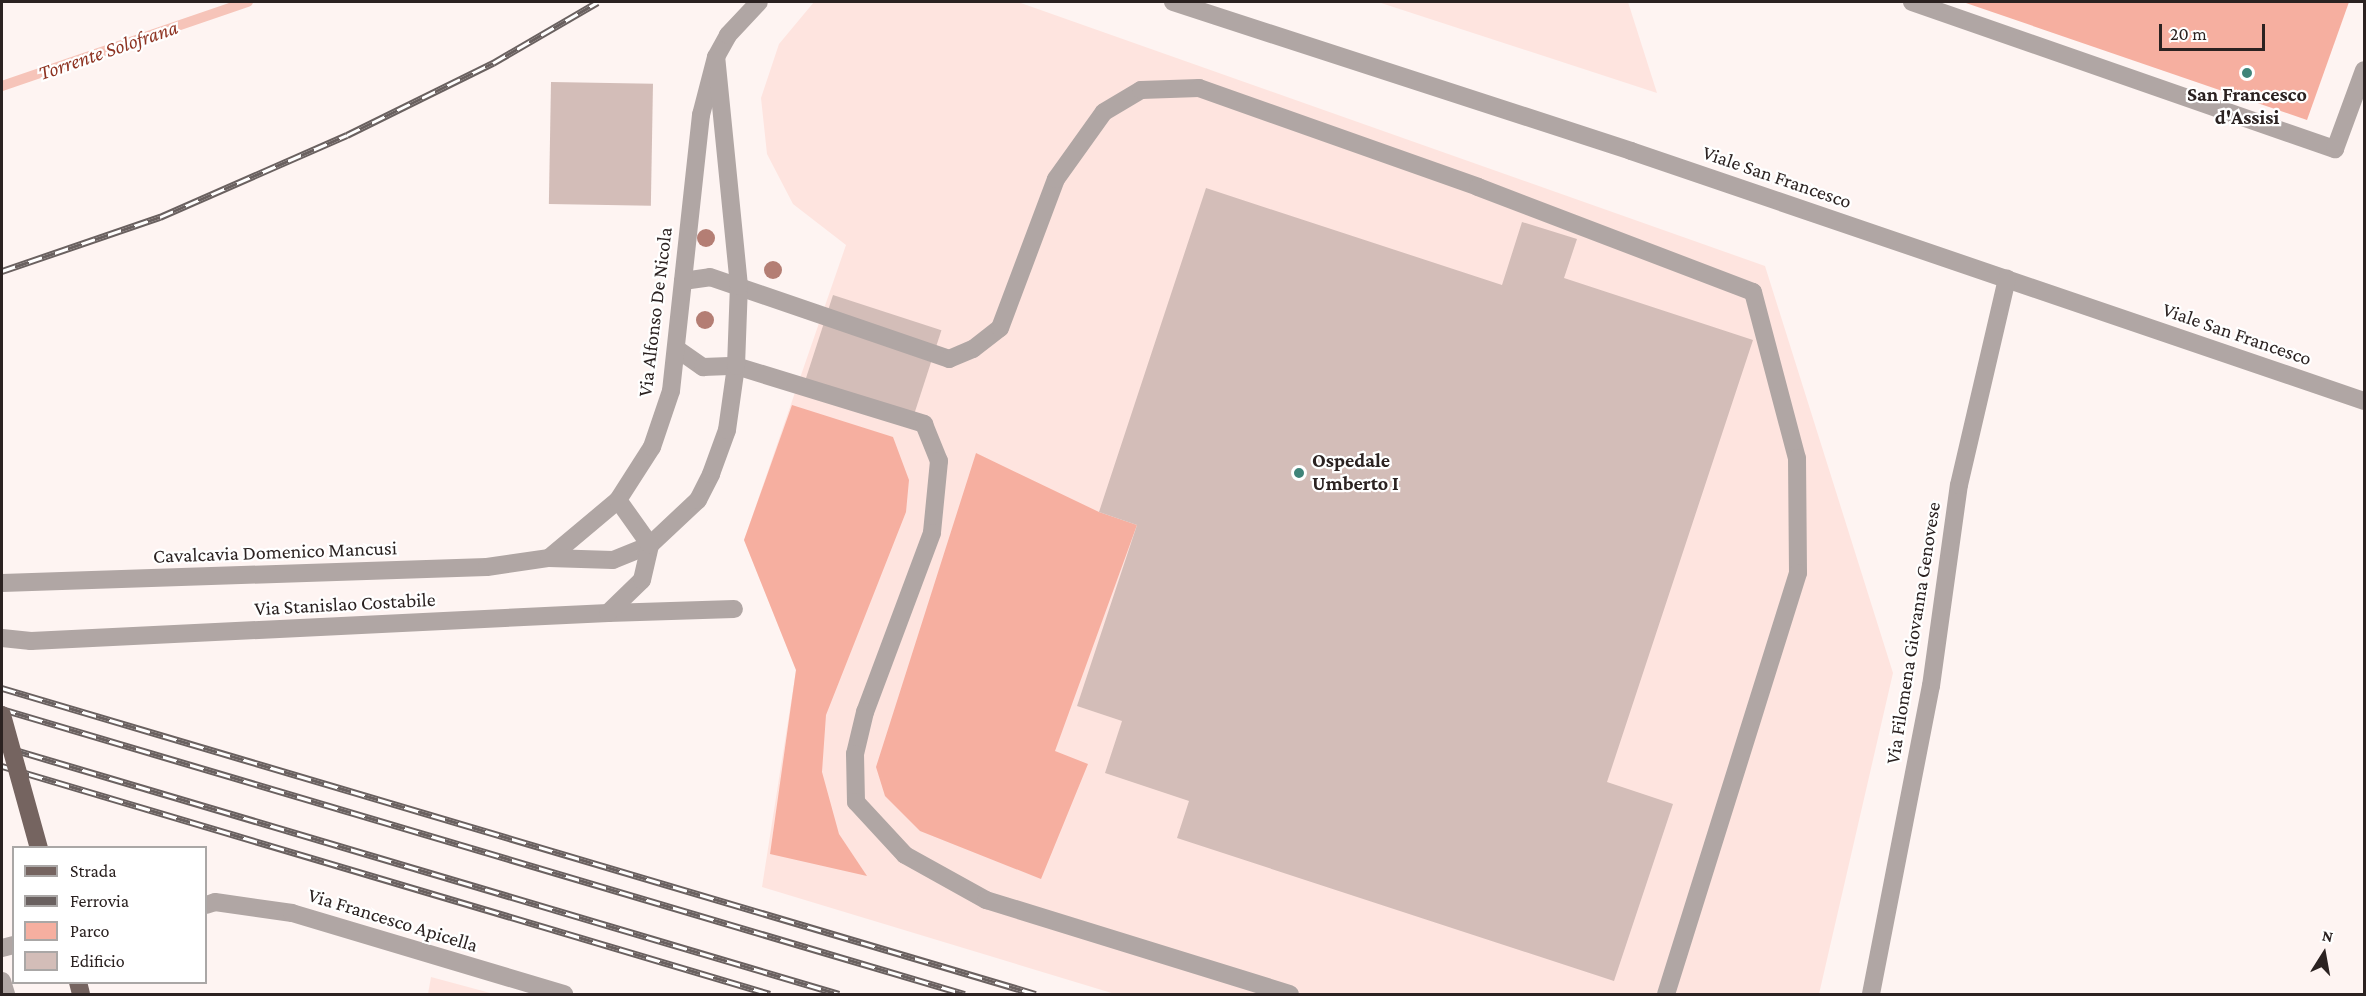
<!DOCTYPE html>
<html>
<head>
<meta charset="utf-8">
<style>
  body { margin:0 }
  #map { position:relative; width:2366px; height:996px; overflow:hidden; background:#fef4f2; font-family:"Crimson Pro",serif }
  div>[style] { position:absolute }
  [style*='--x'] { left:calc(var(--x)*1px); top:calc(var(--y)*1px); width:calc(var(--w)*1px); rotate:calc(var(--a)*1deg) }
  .built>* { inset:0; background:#fee4df }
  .green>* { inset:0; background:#f6afa0 }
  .stream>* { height:10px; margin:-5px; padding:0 5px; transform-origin:5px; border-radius:5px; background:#f6c4b9 }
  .building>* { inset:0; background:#d3bdb8; transform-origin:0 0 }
  .minor>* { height:18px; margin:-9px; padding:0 9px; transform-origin:9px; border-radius:9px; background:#b0a6a4 }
  .major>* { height:18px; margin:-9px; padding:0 9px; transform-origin:9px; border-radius:9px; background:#756460 }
  .rail>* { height:7px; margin-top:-3.5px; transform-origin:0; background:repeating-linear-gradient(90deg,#fff 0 14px,#6a6160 0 28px); box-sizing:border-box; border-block:2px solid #6a6160 }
  .major-bridge>* { height:18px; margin:-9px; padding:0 9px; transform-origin:9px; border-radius:9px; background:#756460 }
  .trees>* { width:18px; height:18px; margin:-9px; border-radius:50%; background:#b47e74 }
  .dots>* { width:16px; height:16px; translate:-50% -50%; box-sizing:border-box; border:3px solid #fff; border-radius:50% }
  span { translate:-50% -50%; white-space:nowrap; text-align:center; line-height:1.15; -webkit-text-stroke:4.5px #fff; paint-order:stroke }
  .poi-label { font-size:20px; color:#2b2221; font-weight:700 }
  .left { translate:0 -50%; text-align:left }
  .street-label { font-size:20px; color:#2b2221 }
  .water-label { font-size:21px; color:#8e3322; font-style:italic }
  .frame { position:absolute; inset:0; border:3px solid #2b2221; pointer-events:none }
  .legend { position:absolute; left:12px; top:846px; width:195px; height:138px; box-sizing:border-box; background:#fff; border:2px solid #aaa7a6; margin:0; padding:8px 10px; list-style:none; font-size:18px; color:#2b2221 }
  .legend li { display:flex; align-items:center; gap:12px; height:30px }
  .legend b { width:30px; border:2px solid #aaa7a6 }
  .north { position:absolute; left:2294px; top:924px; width:60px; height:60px; -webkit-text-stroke:4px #fff; paint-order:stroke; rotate:11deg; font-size:16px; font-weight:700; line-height:24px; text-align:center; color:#2b2221 }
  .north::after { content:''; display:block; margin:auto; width:21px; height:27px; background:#2b2221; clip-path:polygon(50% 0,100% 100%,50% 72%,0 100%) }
  .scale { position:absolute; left:2159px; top:24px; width:106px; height:27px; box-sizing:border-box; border:3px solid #2b2221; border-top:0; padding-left:8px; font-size:18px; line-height:21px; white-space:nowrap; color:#2b2221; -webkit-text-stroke:4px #fff; paint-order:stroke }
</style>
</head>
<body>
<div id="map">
  <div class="built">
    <div style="clip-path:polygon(814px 2px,1018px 2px,1765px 266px,1893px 673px,1819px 994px,1115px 994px,762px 887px,796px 670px,744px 540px,846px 245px,793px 204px,767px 154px,761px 98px,779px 44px)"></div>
    <div style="clip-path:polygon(1378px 2px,1628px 2px,1657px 93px)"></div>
    <div style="clip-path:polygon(431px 977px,494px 994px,428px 994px)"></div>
  </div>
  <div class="green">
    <div style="clip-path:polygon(1963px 2px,2349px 2px,2307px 120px)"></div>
    <div style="clip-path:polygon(792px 405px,893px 437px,909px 480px,906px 512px,826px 715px,822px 772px,839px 834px,867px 876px,770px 854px,796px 670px,744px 540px)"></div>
    <div style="clip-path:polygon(976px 453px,1099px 512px,1137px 525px,1055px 751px,1088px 764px,1041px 879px,920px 831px,885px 796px,876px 767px)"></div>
  </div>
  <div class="stream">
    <div style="--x:2;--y:86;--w:260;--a:-18.9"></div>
  </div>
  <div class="building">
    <div style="left:551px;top:82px;width:102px;height:122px;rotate:1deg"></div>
    <div style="clip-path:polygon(1206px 188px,1502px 285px,1522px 222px,1577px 239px,1564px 278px,1753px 340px,1607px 782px,1673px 804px,1614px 981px,1177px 838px,1189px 801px,1105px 773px,1122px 721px,1077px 706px,1137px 525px,1099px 512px)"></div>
    <div style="left:833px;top:295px;width:114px;height:102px;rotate:18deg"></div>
  </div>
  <div class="minor">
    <div style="--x:1173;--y:2;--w:482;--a:18"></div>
    <div style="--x:1631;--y:151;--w:774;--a:18.83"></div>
    <div style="--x:1912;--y:2;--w:448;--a:19.2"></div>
    <div style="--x:2335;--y:149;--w:84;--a:-69.8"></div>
    <div style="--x:683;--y:281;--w:27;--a:-8"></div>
    <div style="--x:710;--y:277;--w:253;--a:18.9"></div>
    <div style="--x:949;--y:359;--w:26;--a:-23"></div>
    <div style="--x:973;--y:349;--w:34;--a:-38"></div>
    <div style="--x:1000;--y:328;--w:159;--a:-69.4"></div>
    <div style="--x:1056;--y:179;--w:82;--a:-54.4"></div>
    <div style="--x:1104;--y:112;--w:43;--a:-30.7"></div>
    <div style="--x:1141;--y:90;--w:58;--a:-2"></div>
    <div style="--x:1199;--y:88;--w:296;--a:19.5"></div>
    <div style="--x:1478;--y:187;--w:294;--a:20.9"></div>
    <div style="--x:1753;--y:292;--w:172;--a:75.2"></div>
    <div style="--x:1797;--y:458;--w:115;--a:89.5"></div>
    <div style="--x:1798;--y:573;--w:441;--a:107.4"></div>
    <div style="--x:677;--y:349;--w:32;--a:35"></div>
    <div style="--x:703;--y:367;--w:33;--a:-2"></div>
    <div style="--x:736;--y:366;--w:197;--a:17.1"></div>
    <div style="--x:924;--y:424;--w:40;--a:68"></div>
    <div style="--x:939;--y:461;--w:72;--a:95.6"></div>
    <div style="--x:932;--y:533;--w:191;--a:110.5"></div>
    <div style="--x:865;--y:712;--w:43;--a:103.4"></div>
    <div style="--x:855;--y:754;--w:48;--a:88.8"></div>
    <div style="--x:856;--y:802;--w:72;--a:47.2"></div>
    <div style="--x:905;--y:855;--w:93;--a:29.1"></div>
    <div style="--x:986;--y:900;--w:318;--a:17.2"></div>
    <div style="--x:549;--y:558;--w:90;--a:-40"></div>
    <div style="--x:618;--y:500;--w:63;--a:-57.3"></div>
    <div style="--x:652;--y:447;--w:59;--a:-71.3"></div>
    <div style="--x:671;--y:391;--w:278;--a:-83.8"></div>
    <div style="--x:701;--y:115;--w:60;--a:-75.5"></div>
    <div style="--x:716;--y:57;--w:25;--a:-61"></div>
    <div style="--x:728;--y:35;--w:45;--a:-46.8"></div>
    <div style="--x:2;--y:583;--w:485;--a:-1.9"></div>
    <div style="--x:487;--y:567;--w:63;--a:-8.3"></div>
    <div style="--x:549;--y:558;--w:64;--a:1.8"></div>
    <div style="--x:613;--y:560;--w:40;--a:-22"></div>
    <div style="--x:650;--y:545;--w:66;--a:-43.2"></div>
    <div style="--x:698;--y:500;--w:29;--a:-63"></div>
    <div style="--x:711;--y:474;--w:47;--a:-70"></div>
    <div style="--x:727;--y:430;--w:65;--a:-82"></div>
    <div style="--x:736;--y:366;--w:80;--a:-87.9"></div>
    <div style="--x:739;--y:286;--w:230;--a:-95.7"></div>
    <div style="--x:608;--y:613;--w:126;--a:-1.8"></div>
    <div style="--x:2;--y:638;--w:29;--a:6"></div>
    <div style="--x:31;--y:641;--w:578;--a:-2.78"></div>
    <div style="--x:608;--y:613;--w:47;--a:-44.1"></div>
    <div style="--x:642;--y:580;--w:36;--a:-77"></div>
    <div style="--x:650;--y:545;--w:55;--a:-125.4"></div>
    <div style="--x:206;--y:905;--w:9;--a:-18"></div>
    <div style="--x:215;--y:902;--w:78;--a:8.1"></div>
    <div style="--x:292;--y:913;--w:284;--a:16.6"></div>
    <div style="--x:2;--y:948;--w:12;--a:-14"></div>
    <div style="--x:2;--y:981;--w:14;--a:73"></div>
    <div style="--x:1871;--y:994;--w:314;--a:-79"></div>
    <div style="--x:1931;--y:686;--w:203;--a:-82.1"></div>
    <div style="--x:1959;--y:485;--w:212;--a:-76.9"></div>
  </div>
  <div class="major">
    <div style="--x:78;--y:982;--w:12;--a:76"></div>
  </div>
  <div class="rail">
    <div style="--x:2;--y:271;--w:167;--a:-18.9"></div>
    <div style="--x:160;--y:217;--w:204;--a:-23.7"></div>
    <div style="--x:347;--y:135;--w:163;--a:-26.3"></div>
    <div style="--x:493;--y:63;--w:121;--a:-30.2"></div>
    <div style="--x:2;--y:688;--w:1078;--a:16.49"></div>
    <div style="--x:2;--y:709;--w:1004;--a:16.49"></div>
    <div style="--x:2;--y:746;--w:873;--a:16.5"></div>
    <div style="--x:2;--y:766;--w:801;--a:16.53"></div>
  </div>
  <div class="major-bridge">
    <div style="--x:2;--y:715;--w:138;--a:74.5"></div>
  </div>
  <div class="trees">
    <div style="left:706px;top:238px"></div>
    <div style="left:773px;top:270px"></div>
    <div style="left:705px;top:320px"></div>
  </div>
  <div class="dots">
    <div style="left:2247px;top:73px;background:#3f8479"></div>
    <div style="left:1299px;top:473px;background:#3f8479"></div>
  </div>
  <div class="poi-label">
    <span style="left:2247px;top:106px">San Francesco<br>d'Assisi</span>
    <span class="left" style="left:1312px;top:472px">Ospedale<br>Umberto I</span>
  </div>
  <div class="street-label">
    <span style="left:1777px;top:177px;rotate:19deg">Viale San Francesco</span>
    <span style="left:655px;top:312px;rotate:-83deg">Via Alfonso De Nicola</span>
    <span style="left:2237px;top:334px;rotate:19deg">Viale San Francesco</span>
    <span style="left:275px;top:552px;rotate:-2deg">Cavalcavia Domenico Mancusi</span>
    <span style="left:345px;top:604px;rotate:-3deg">Via Stanislao Costabile</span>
    <span style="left:1913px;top:633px;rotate:-81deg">Via Filomena Giovanna Genovese</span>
    <span style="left:393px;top:920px;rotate:17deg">Via Francesco Apicella</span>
  </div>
  <div class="water-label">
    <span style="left:108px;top:50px;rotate:-19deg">Torrente Solofrana</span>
  </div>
  <div class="frame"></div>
  <ul class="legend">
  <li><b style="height:8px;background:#756460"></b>Strada</li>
  <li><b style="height:8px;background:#6a6160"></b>Ferrovia</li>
  <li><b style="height:16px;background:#f6afa0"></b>Parco</li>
  <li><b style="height:16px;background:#d3bdb8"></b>Edificio</li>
  </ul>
  <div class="north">N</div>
  <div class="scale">20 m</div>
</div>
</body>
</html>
